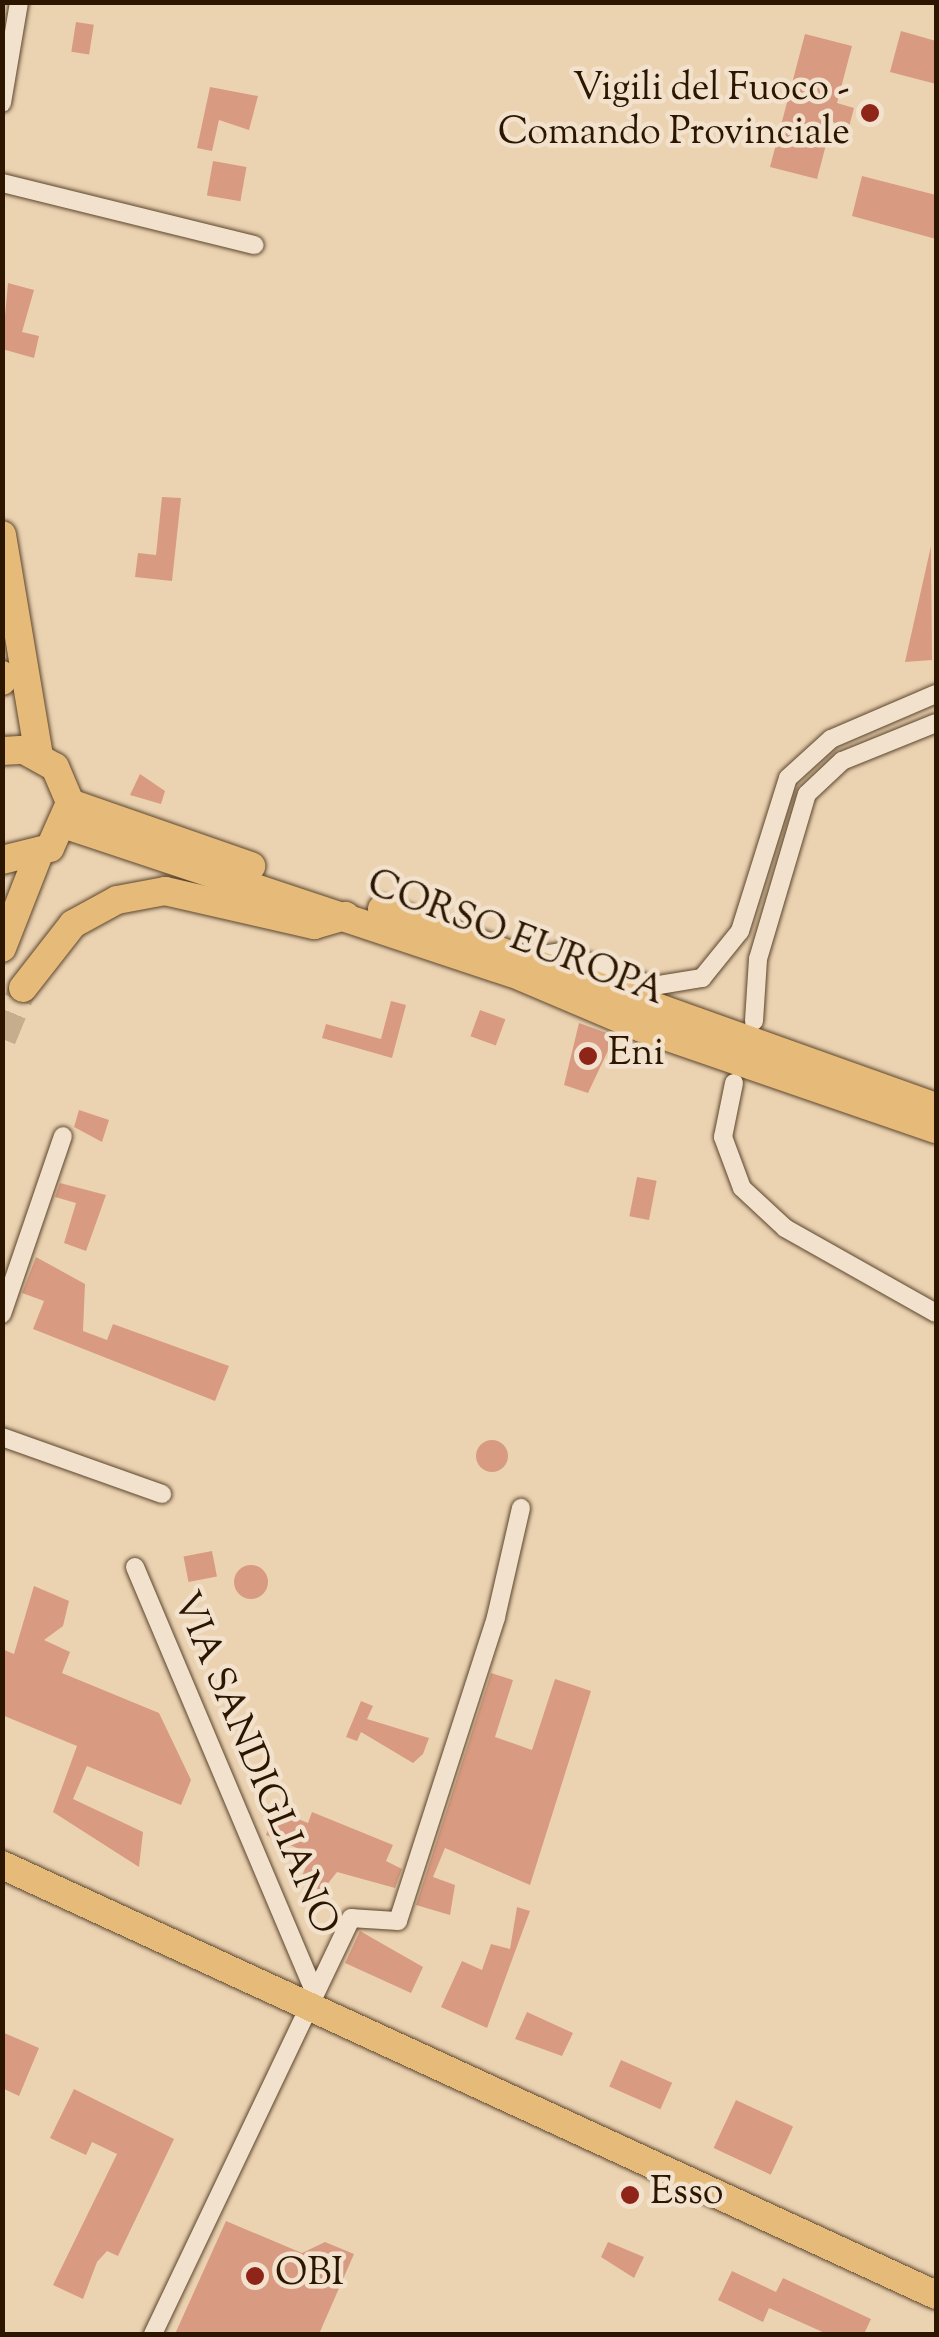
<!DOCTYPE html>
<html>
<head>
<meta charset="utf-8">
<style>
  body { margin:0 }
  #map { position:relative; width:939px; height:2337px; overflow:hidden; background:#ebd3b2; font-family:"Sorts Mill Goudy",serif }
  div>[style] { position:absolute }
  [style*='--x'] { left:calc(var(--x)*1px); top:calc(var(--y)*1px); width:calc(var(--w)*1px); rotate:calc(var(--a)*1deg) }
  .building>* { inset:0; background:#d89b81; transform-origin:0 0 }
  .round { border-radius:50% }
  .trunk-tunnel>* { height:28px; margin-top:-14px; transform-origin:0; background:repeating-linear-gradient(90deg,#c5ad8e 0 28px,transparent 0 42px) }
  .roads { filter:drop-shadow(0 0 2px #5c452c) drop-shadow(0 0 2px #5c452c) }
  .minor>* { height:18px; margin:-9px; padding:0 9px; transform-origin:9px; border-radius:9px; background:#f2e2cd }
  .primary>* { height:28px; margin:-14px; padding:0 14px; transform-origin:14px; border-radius:14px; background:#e6ba79 }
  .trunk>* { height:28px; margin:-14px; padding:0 14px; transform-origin:14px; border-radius:14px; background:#e6ba79 }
  .dots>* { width:28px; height:28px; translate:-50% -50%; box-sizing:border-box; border:5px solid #f2e2cd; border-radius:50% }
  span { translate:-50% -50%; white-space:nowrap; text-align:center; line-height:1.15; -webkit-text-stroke:9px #f2e2cd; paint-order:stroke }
  .poi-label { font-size:38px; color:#2c1600 }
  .right { translate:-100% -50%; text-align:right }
  .left { translate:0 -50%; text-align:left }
  .street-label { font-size:38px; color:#2c1600 }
  .frame { position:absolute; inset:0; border:5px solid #2c1600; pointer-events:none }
</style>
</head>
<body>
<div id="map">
  <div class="building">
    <div style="left:76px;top:22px;width:18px;height:30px;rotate:9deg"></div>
    <div style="clip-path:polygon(901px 31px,936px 41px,936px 84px,890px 72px)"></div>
    <div style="clip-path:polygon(805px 34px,852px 46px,837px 103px,854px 108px,849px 127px,832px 122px,817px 179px,770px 167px)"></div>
    <div style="clip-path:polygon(210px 87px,258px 96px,249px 130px,219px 120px,212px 151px,197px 148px)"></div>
    <div style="left:213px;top:161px;width:34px;height:35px;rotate:10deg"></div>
    <div style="clip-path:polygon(862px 176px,936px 195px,936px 239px,852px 216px)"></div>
    <div style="clip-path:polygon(8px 283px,34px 290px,22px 332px,39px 336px,34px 358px,2px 349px)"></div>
    <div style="clip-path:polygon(162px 497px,181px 498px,172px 581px,135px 577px,138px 553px,156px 555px)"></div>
    <div style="clip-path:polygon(931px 546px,932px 660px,905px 662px)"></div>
    <div style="clip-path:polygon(140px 774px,165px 791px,161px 804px,130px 795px)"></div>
    <div style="clip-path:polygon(391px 1001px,406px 1005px,392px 1058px,322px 1038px,326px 1024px,381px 1039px)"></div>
    <div style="left:480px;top:1010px;width:27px;height:28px;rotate:20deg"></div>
    <div style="clip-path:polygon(579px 1023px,615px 1036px,588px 1093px,564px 1085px)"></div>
    <div style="clip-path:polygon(79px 1110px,109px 1120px,102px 1142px,74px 1127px)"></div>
    <div style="left:637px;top:1177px;width:20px;height:40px;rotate:11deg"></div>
    <div style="clip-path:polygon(60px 1183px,106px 1195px,86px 1251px,64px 1243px,76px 1203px,55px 1197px)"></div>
    <div style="clip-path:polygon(36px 1257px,85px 1284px,83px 1331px,107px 1340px,113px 1324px,229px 1366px,215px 1401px,33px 1329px,44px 1301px,22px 1293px)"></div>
    <div class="round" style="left:476px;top:1440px;width:32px;height:32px"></div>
    <div style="left:212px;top:1551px;width:26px;height:29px;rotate:79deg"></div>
    <div class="round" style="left:234px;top:1565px;width:34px;height:34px"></div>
    <div style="clip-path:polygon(34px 1586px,69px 1601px,63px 1626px,44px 1640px,70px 1652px,62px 1673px,159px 1713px,191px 1780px,181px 1805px,87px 1766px,73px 1799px,143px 1832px,139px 1867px,53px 1812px,77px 1746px,2px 1715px,2px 1649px,14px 1654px)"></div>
    <div style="clip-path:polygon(491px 1673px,513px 1680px,495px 1737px,532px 1750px,555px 1679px,591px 1691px,530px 1885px,445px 1848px,433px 1877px,455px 1885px,450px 1915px,416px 1905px)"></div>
    <div style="clip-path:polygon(361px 1701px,373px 1706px,367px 1719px,429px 1738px,423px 1754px,413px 1763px,361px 1732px,357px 1741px,346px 1737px)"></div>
    <div style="clip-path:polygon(276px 1810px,308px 1823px,312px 1812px,393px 1845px,386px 1861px,402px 1869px,395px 1888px,337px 1872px,322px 1891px,300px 1881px,311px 1854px,266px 1835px)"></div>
    <div style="clip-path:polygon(517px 1907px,530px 1911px,487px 2028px,441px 2007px,462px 1961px,482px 1970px,491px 1944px,510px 1949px)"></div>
    <div style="clip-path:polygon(360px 1931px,423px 1967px,411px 1993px,345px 1963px)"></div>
    <div style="clip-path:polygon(527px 2012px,573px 2033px,562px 2056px,515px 2039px)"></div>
    <div style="clip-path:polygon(2px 2032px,39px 2048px,19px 2096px,2px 2088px)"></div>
    <div style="left:621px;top:2060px;width:56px;height:29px;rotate:24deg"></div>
    <div style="clip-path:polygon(74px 2089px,174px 2139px,118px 2256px,107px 2251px,97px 2262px,83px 2299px,53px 2285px,117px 2154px,92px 2142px,86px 2155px,50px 2138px)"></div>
    <div style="left:736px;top:2100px;width:63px;height:53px;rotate:25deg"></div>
    <div style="clip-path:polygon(226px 2221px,302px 2253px,325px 2242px,354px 2254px,319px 2334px,175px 2334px)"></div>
    <div style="clip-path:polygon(608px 2242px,644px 2257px,634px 2278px,601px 2257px)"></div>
    <div style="clip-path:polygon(732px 2271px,776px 2292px,783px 2278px,871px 2319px,864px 2334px,827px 2334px,769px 2308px,763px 2322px,718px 2300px)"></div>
  </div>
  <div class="trunk-tunnel">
    <div style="--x:2;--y:1039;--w:55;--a:-67.6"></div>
  </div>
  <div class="roads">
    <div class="minor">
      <div style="--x:2;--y:103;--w:102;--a:-80.4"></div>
      <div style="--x:2;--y:183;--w:260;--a:13.8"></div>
      <div style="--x:530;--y:957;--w:31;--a:-9"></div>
      <div style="--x:561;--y:952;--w:98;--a:20.3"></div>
      <div style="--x:653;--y:986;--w:50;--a:-9.3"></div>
      <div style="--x:702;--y:978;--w:60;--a:-51"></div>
      <div style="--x:740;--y:931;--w:160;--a:-72.6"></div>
      <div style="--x:788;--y:778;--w:58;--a:-42.2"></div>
      <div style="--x:831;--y:739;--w:114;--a:-23.2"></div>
      <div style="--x:754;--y:1021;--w:62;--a:-86.3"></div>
      <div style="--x:758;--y:959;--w:172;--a:-73.5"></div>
      <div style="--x:807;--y:794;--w:48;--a:-43.3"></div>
      <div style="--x:842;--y:761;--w:101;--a:-22"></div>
      <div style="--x:734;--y:1083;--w:55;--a:101.5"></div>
      <div style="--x:723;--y:1137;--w:54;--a:69.6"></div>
      <div style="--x:742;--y:1188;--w:59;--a:42.9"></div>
      <div style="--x:785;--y:1228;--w:173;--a:29.4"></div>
      <div style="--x:2;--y:1314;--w:188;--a:-71.1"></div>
      <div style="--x:2;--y:1437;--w:170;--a:19.6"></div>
      <div style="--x:135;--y:1567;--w:456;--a:67.1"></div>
      <div style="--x:153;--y:2334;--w:461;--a:-64.5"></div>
      <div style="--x:351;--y:1918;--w:47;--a:3.7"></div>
      <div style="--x:398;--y:1921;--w:319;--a:-72.1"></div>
      <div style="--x:496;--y:1617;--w:112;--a:-77.1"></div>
    </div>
    <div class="primary">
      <div style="--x:2;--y:535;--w:224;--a:80.5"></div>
      <div style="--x:2;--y:675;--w:6;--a:90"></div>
      <div style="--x:2;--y:751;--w:22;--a:-3"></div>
      <div style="--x:24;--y:750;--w:35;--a:29"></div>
      <div style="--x:55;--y:767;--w:39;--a:67"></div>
      <div style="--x:70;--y:803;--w:49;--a:114"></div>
      <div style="--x:50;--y:848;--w:49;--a:166"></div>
      <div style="--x:70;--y:803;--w:192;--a:19.2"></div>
      <div style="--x:66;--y:825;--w:481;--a:18.4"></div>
      <div style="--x:522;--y:977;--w:130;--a:23"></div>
      <div style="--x:642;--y:1028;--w:311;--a:19"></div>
      <div style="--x:382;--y:909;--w:588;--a:19.67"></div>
      <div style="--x:2;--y:948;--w:99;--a:-68.6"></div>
      <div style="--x:2;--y:1865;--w:1028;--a:24.72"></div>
    </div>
    <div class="trunk">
      <div style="--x:23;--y:988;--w:81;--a:-52"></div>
      <div style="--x:73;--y:924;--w:50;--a:-28.6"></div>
      <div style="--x:117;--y:900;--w:49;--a:-10.6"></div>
      <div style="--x:165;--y:891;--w:153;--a:12.9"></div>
      <div style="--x:314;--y:925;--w:33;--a:-16"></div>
    </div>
  </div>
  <div class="dots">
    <div style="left:870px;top:113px;background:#8f2418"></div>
    <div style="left:588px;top:1056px;background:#8f2418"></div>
    <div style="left:630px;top:2195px;background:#8f2418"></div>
    <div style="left:255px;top:2276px;background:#8f2418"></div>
  </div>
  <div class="poi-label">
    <span class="right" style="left:850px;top:113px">Vigili del Fuoco -<br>Comando Provinciale</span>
    <span class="left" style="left:608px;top:1056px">Eni</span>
    <span class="left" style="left:650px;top:2195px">Esso</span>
    <span class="left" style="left:275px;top:2276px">OBI</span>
  </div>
  <div class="street-label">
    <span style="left:515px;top:940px;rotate:21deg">CORSO EUROPA</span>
    <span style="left:253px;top:1764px;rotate:67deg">VIA SANDIGLIANO</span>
  </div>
  <div class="frame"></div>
</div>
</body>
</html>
